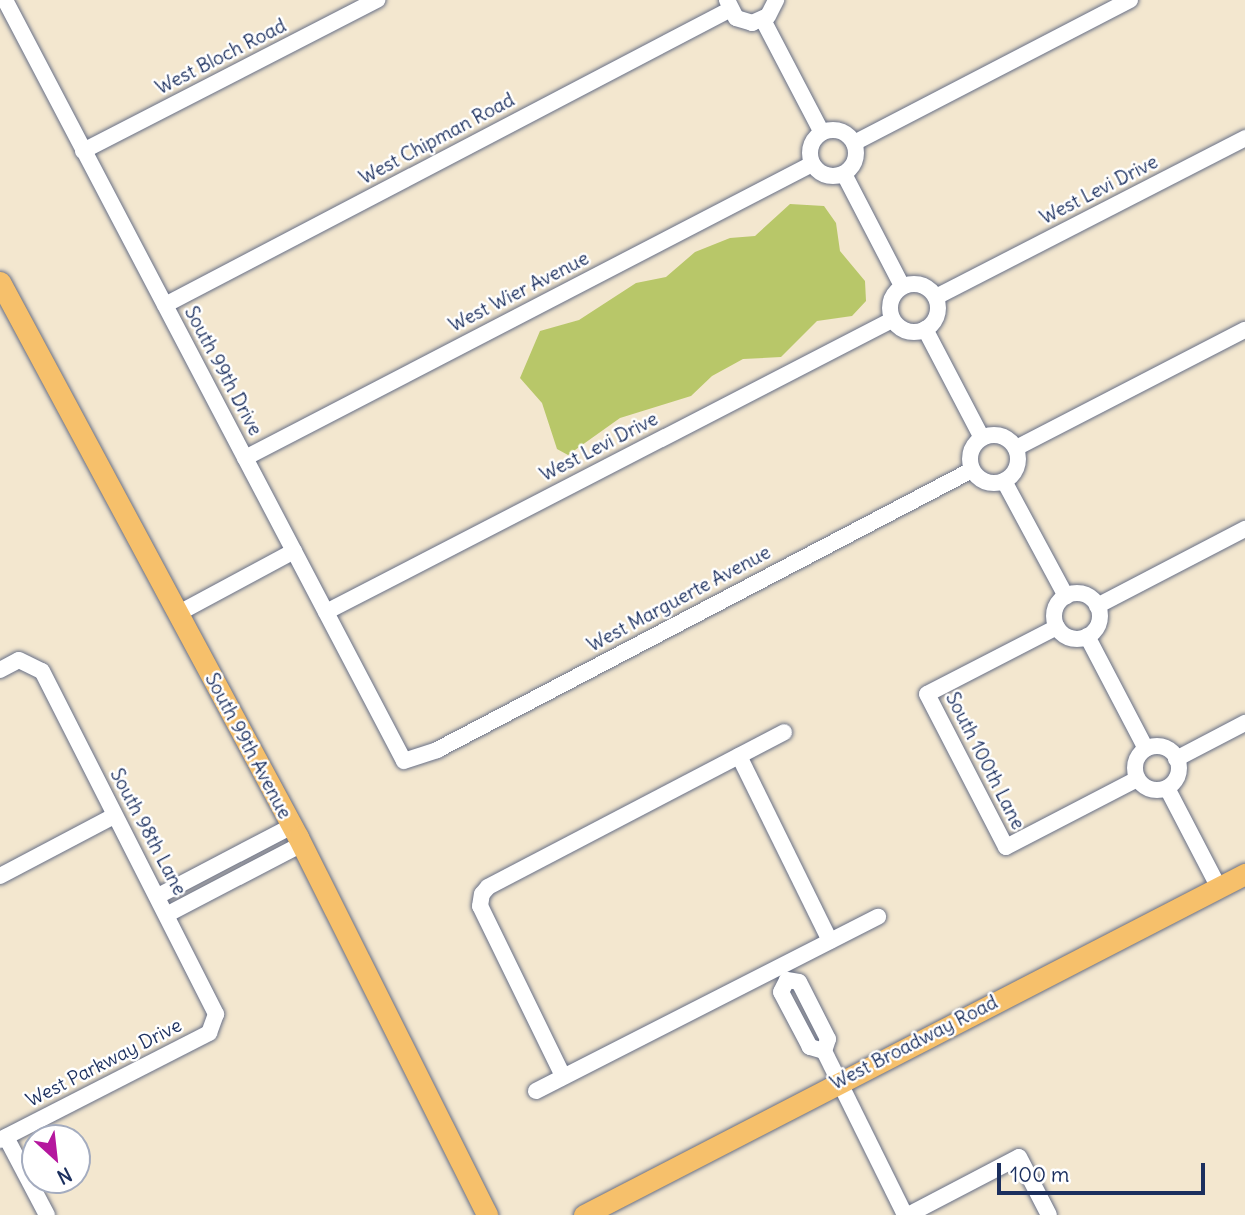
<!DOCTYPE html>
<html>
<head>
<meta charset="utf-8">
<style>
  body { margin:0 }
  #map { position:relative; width:1245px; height:1215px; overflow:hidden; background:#f3e7cf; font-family:Delius,sans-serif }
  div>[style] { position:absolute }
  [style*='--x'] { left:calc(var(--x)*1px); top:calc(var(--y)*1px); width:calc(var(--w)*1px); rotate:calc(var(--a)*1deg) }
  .green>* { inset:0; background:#b8c769 }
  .roads { filter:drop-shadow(0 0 2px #676f86) drop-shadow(0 0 2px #676f86) }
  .minor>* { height:16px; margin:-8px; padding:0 8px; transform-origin:8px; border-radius:8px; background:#fff }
  .minor>.ring { margin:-8px; padding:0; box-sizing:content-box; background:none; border:16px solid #fff; border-radius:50% }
  .major>* { height:21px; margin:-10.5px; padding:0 10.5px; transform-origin:10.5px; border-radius:10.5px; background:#f6c06b }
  span { translate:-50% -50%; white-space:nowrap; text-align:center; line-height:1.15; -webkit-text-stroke:5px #fff; paint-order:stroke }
  .street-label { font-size:19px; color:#1b2f5e }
  .north { position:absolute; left:21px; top:1124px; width:70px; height:70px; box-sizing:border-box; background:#fff; border:2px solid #a4acbf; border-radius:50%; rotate:153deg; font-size:19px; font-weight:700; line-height:28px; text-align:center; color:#1b2f5e }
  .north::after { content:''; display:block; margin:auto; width:24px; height:32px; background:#b5179e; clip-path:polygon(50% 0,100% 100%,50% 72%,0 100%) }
  .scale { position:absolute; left:997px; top:1163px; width:208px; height:32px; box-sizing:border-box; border:4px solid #1b2f5e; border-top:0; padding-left:9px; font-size:21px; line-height:24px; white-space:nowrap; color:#1b2f5e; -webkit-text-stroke:5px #fff; paint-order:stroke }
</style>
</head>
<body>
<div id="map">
  <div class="green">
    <div style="clip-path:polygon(790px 204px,824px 206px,836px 223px,840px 251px,865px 281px,866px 301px,852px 316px,817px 321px,781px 357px,743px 359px,712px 376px,691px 396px,620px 418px,568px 455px,557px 449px,542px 403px,520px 378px,540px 331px,579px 320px,636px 283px,666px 277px,695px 252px,730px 238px,755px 236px)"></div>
  </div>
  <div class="roads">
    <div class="minor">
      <div style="--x:5;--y:0;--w:859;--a:62.33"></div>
      <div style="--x:404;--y:761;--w:35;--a:-18"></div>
      <div style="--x:437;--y:750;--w:604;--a:-27.63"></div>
      <div style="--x:727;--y:0;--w:20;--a:63"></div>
      <div style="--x:736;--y:18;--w:17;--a:17"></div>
      <div style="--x:752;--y:23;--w:17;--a:-24"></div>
      <div style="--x:768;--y:16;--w:18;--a:-63"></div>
      <div style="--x:763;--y:20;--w:127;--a:62.4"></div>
      <div class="ring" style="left:810px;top:130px;width:30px;height:30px"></div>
      <div style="--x:854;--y:143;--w:311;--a:-27.4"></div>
      <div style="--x:83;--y:151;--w:331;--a:-27.2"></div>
      <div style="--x:844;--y:174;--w:126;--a:62.6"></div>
      <div class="ring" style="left:890px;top:284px;width:32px;height:32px"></div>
      <div style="--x:936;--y:297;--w:348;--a:-27.2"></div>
      <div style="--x:165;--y:305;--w:636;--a:-27.61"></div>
      <div style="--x:925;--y:329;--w:123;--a:62.4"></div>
      <div class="ring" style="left:970px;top:435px;width:32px;height:32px"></div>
      <div style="--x:1016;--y:448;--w:258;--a:-27.3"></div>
      <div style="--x:245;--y:458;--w:639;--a:-27.41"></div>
      <div style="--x:1004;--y:481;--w:131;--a:61.7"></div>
      <div class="ring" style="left:1054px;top:593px;width:30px;height:30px"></div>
      <div style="--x:1097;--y:606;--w:167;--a:-27.5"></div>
      <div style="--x:326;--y:612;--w:637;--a:-27.29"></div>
      <div style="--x:177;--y:614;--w:133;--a:-28.3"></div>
      <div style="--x:1057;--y:627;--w:146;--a:152.7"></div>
      <div style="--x:927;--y:694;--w:172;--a:62.7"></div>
      <div style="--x:1006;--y:847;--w:148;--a:-27.4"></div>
      <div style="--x:1087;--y:636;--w:127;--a:62.4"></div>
      <div style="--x:0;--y:670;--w:21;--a:-28"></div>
      <div style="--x:19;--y:660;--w:25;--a:26"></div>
      <div style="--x:42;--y:671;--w:385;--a:63.1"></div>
      <div style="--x:216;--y:1014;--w:20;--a:110"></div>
      <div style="--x:209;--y:1033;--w:235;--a:152.9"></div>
      <div class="ring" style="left:1135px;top:746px;width:28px;height:28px"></div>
      <div style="--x:739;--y:756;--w:206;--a:63.8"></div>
      <div style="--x:1176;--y:759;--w:78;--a:-27.6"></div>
      <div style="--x:1167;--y:788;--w:113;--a:62.5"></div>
      <div style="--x:0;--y:876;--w:129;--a:-27.8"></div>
      <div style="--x:158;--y:896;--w:151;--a:-27.6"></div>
      <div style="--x:168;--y:914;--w:151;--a:-27.6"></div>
      <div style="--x:824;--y:1051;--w:15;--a:-164"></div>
      <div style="--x:810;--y:1047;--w:62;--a:-117.8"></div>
      <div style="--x:781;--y:992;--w:13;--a:-63"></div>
      <div style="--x:787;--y:980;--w:12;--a:9"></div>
      <div style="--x:799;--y:982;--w:64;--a:63"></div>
      <div style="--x:828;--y:1039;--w:13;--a:108"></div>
      <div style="--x:824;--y:1051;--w:183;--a:63.7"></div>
      <div style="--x:563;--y:1076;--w:189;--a:-116"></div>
      <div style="--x:480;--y:906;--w:12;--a:-81"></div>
      <div style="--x:482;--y:894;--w:9;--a:-49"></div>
      <div style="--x:488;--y:887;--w:334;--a:-27.6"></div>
      <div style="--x:536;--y:1091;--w:384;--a:-27"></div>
      <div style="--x:6;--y:1137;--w:88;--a:62.3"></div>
      <div style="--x:908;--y:1215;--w:125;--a:-27.6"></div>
      <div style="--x:1019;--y:1157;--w:65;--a:62.7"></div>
    </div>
    <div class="major">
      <div style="--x:0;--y:282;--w:630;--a:61.77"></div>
      <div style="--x:298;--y:837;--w:423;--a:63.4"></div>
      <div style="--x:584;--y:1215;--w:744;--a:-27.29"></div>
    </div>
  </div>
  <div class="street-label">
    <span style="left:221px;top:57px;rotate:-27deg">West Bloch Road</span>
    <span style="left:437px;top:139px;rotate:-28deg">West Chipman Road</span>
    <span style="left:1099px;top:190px;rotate:-27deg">West Levi Drive</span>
    <span style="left:519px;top:292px;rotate:-27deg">West Wier Avenue</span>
    <span style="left:223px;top:371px;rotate:62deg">South 99th Drive</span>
    <span style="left:599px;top:447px;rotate:-27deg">West Levi Drive</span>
    <span style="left:679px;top:599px;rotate:-28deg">West Marguerte Avenue</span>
    <span style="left:248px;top:746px;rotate:62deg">South 99th Avenue</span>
    <span style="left:985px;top:761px;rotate:63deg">South 100th Lane</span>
    <span style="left:148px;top:832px;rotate:62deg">South 98th Lane</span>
    <span style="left:914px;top:1043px;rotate:-27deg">West Broadway Road</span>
    <span style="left:104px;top:1063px;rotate:-27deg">West Parkway Drive</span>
  </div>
  <div class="north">N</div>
  <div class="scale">100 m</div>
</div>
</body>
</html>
